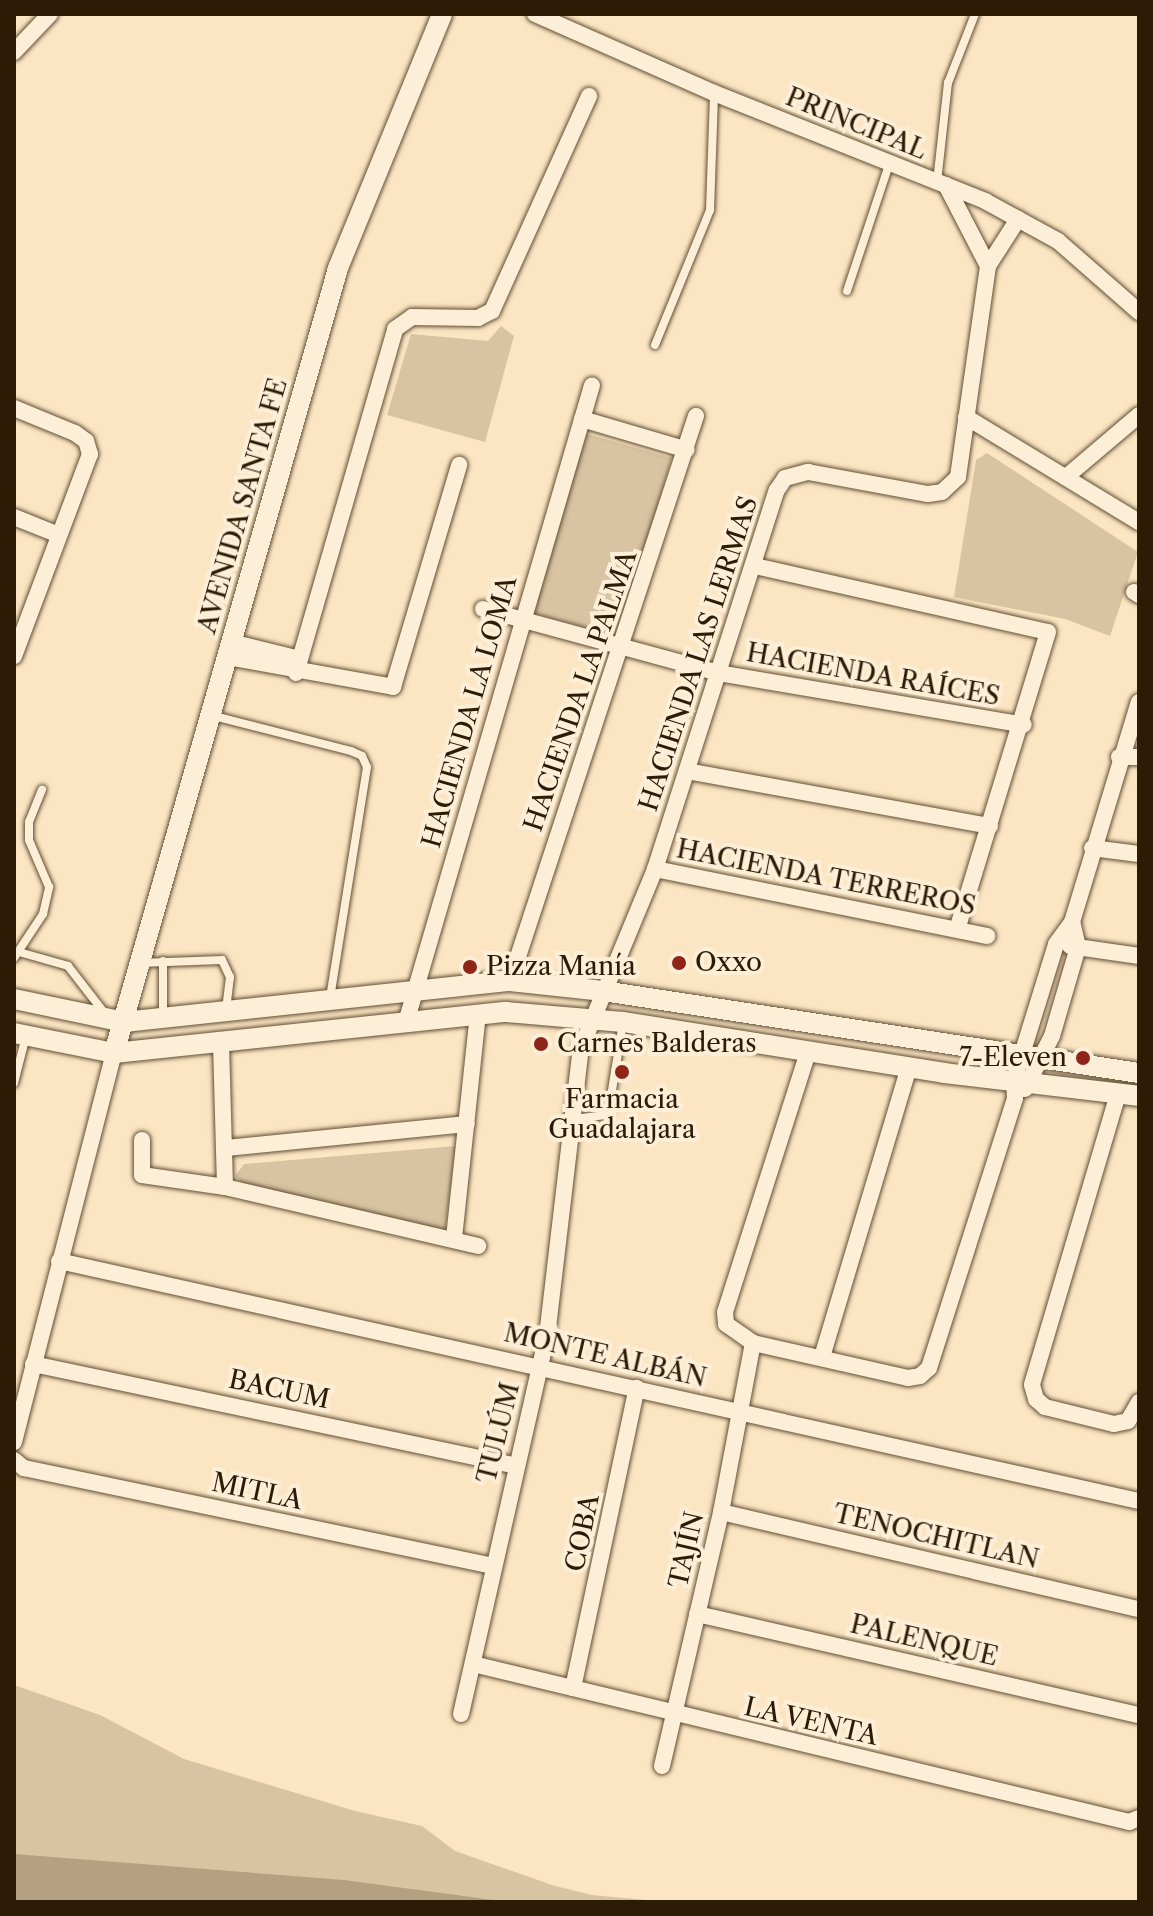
<!DOCTYPE html>
<html>
<head>
<meta charset="utf-8">
<style>
  body { margin:0 }
  #map { position:relative; width:1153px; height:1916px; overflow:hidden; background:#fbe5c2; font-family:"Libre Caslon Text",serif }
  div>[style] { position:absolute }
  [style*='--x'] { left:calc(var(--x)*1px); top:calc(var(--y)*1px); width:calc(var(--w)*1px); rotate:calc(var(--a)*1deg) }
  .green>* { inset:0; background:#d8c3a2; transform-origin:0 0 }
  .water>* { inset:0; background:#b5a082 }
  .roads { filter:drop-shadow(0 0 2px #614e35) drop-shadow(0 0 2px #614e35) }
  .service>* { height:8px; margin:-4px; padding:0 4px; transform-origin:4px; border-radius:4px; background:#fceed7 }
  .minor>* { height:16px; margin:-8px; padding:0 8px; transform-origin:8px; border-radius:8px; background:#fceed7 }
  .tertiary>* { height:20px; margin:-10px; padding:0 10px; transform-origin:10px; border-radius:10px; background:#fceed7 }
  .dots>* { width:22px; height:22px; translate:-50% -50%; box-sizing:border-box; border:4px solid #fceed7; border-radius:50% }
  span { translate:-50% -50%; white-space:nowrap; text-align:center; line-height:1.15; -webkit-text-stroke:8px #fceed7; paint-order:stroke }
  .street-label { font-size:26px; color:#2e1b06 }
  .poi-label { font-size:26px; color:#2e1b06 }
  .left { translate:0 -50%; text-align:left }
  .right { translate:-100% -50%; text-align:right }
  .frame { position:absolute; inset:0; border:16px solid #2e1b06; pointer-events:none }
</style>
</head>
<body>
<div id="map">
  <div class="green">
    <div style="clip-path:polygon(501px 326px,514px 336px,485px 442px,387px 415px,411px 334px,488px 341px)"></div>
    <div style="left:584px;top:433px;width:91px;height:187px;rotate:16deg"></div>
    <div style="clip-path:polygon(987px 453px,1138px 552px,1110px 636px,1065px 619px,954px 597px,976px 460px)"></div>
    <div style="clip-path:polygon(456px 1146px,445px 1230px,246px 1186px,235px 1176px,244px 1164px)"></div>
    <div style="clip-path:polygon(14px 1685px,100px 1715px,184px 1759px,355px 1811px,422px 1826px,455px 1851px,555px 1886px,592px 1895px,668px 1902px,14px 1902px)"></div>
  </div>
  <div class="water">
    <div style="clip-path:polygon(14px 1854px,344px 1880px,508px 1902px,14px 1902px)"></div>
  </div>
  <div class="roads">
    <div class="service">
      <div style="--x:937;--y:182;--w:100;--a:-83.7"></div>
      <div style="--x:948;--y:83;--w:74;--a:-68.6"></div>
      <div style="--x:847;--y:291;--w:133;--a:-71.6"></div>
      <div style="--x:655;--y:345;--w:146;--a:-67.8"></div>
      <div style="--x:710;--y:210;--w:117;--a:-88"></div>
      <div style="--x:210;--y:715;--w:146;--a:14.3"></div>
      <div style="--x:351;--y:751;--w:12;--a:24"></div>
      <div style="--x:362;--y:756;--w:12;--a:66"></div>
      <div style="--x:367;--y:767;--w:234;--a:99.1"></div>
      <div style="--x:19;--y:952;--w:51;--a:15.9"></div>
      <div style="--x:68;--y:966;--w:62;--a:52.2"></div>
      <div style="--x:14;--y:958;--w:53;--a:-56.6"></div>
      <div style="--x:43;--y:914;--w:28;--a:-77"></div>
      <div style="--x:49;--y:887;--w:51;--a:-113.1"></div>
      <div style="--x:29;--y:840;--w:18;--a:-90"></div>
      <div style="--x:29;--y:822;--w:35;--a:-68"></div>
      <div style="--x:163;--y:961;--w:55;--a:90"></div>
      <div style="--x:140;--y:963;--w:82;--a:-2.1"></div>
      <div style="--x:222;--y:960;--w:19;--a:65"></div>
      <div style="--x:230;--y:977;--w:32;--a:97"></div>
      <div style="--x:14;--y:1083;--w:49;--a:-75.7"></div>
      <div style="--x:573;--y:1119;--w:35;--a:-7"></div>
      <div style="--x:608;--y:1115;--w:94;--a:-80.8"></div>
    </div>
    <div class="minor">
      <div style="--x:535;--y:14;--w:196;--a:23.8"></div>
      <div style="--x:714;--y:93;--w:292;--a:21.7"></div>
      <div style="--x:985;--y:201;--w:83;--a:28.7"></div>
      <div style="--x:1058;--y:241;--w:108;--a:41.2"></div>
      <div style="--x:14;--y:52;--w:52;--a:-46.5"></div>
      <div style="--x:946;--y:185;--w:91;--a:62.6"></div>
      <div style="--x:14;--y:408;--w:66;--a:22.3"></div>
      <div style="--x:75;--y:433;--w:14;--a:36"></div>
      <div style="--x:86;--y:441;--w:14;--a:73"></div>
      <div style="--x:90;--y:454;--w:216;--a:110.6"></div>
      <div style="--x:966;--y:417;--w:202;--a:31.3"></div>
      <div style="--x:582;--y:419;--w:109;--a:16.4"></div>
      <div style="--x:1066;--y:477;--w:96;--a:-40.3"></div>
      <div style="--x:14;--y:517;--w:48;--a:21.8"></div>
      <div style="--x:755;--y:566;--w:300;--a:12.7"></div>
      <div style="--x:1048;--y:632;--w:311;--a:107"></div>
      <div style="--x:1134;--y:592;--w:6;--a:31"></div>
      <div style="--x:483;--y:609;--w:244;--a:15.2"></div>
      <div style="--x:718;--y:673;--w:310;--a:9.6"></div>
      <div style="--x:231;--y:642;--w:71;--a:13.8"></div>
      <div style="--x:227;--y:657;--w:169;--a:10.2"></div>
      <div style="--x:393;--y:687;--w:232;--a:-73.4"></div>
      <div style="--x:296;--y:673;--w:358;--a:-73.9"></div>
      <div style="--x:395;--y:329;--w:21;--a:-35"></div>
      <div style="--x:412;--y:317;--w:66;--a:0.9"></div>
      <div style="--x:478;--y:318;--w:16;--a:-27"></div>
      <div style="--x:492;--y:311;--w:236;--a:-65.7"></div>
      <div style="--x:1119;--y:757;--w:20;--a:0"></div>
      <div style="--x:687;--y:771;--w:308;--a:10.3"></div>
      <div style="--x:1092;--y:848;--w:47;--a:7.3"></div>
      <div style="--x:655;--y:869;--w:339;--a:11.4"></div>
      <div style="--x:1070;--y:946;--w:70;--a:8.2"></div>
      <div style="--x:510;--y:981;--w:595;--a:-71.78"></div>
      <div style="--x:407;--y:1019;--w:660;--a:-73.73"></div>
      <div style="--x:221;--y:1043;--w:144;--a:88.4"></div>
      <div style="--x:808;--y:1052;--w:273;--a:107.7"></div>
      <div style="--x:725;--y:1312;--w:12;--a:85"></div>
      <div style="--x:726;--y:1324;--w:33;--a:35"></div>
      <div style="--x:753;--y:1343;--w:159;--a:12.7"></div>
      <div style="--x:908;--y:1378;--w:12;--a:-9"></div>
      <div style="--x:920;--y:1376;--w:12;--a:-42"></div>
      <div style="--x:929;--y:1368;--w:283;--a:-72.3"></div>
      <div style="--x:1015;--y:1098;--w:18;--a:-93"></div>
      <div style="--x:1014;--y:1080;--w:142;--a:-72.8"></div>
      <div style="--x:1056;--y:944;--w:27;--a:-54"></div>
      <div style="--x:1072;--y:922;--w:230;--a:-73.1"></div>
      <div style="--x:1025;--y:1089;--w:59;--a:-63"></div>
      <div style="--x:1052;--y:1036;--w:93;--a:-73.7"></div>
      <div style="--x:1078;--y:947;--w:26;--a:-103"></div>
      <div style="--x:1118;--y:1094;--w:303;--a:106.5"></div>
      <div style="--x:1032;--y:1385;--w:15;--a:74"></div>
      <div style="--x:1036;--y:1399;--w:12;--a:42"></div>
      <div style="--x:1045;--y:1407;--w:71;--a:13.8"></div>
      <div style="--x:1114;--y:1424;--w:14;--a:-12"></div>
      <div style="--x:1128;--y:1421;--w:22;--a:-60"></div>
      <div style="--x:142;--y:1140;--w:35;--a:90"></div>
      <div style="--x:142;--y:1175;--w:84;--a:8.2"></div>
      <div style="--x:225;--y:1187;--w:260;--a:13.1"></div>
      <div style="--x:226;--y:1148;--w:242;--a:-5.7"></div>
      <div style="--x:454;--y:1238;--w:226;--a:-83.9"></div>
      <div style="--x:59;--y:1261;--w:1106;--a:12.53"></div>
      <div style="--x:822;--y:1357;--w:303;--a:-73.3"></div>
      <div style="--x:33;--y:1364;--w:493;--a:11.9"></div>
      <div style="--x:14;--y:1442;--w:402;--a:-75.6"></div>
      <div style="--x:14;--y:1460;--w:13;--a:39"></div>
      <div style="--x:24;--y:1468;--w:478;--a:11.8"></div>
      <div style="--x:721;--y:1512;--w:429;--a:13.1"></div>
      <div style="--x:697;--y:1614;--w:453;--a:12.9"></div>
      <div style="--x:473;--y:1664;--w:675;--a:13.54"></div>
      <div style="--x:1129;--y:1822;--w:11;--a:-22"></div>
      <div style="--x:573;--y:1688;--w:307;--a:-78"></div>
      <div style="--x:461;--y:1714;--w:388;--a:-77.2"></div>
      <div style="--x:547;--y:1336;--w:290;--a:-83.3"></div>
      <div style="--x:581;--y:1048;--w:194;--a:-67.5"></div>
      <div style="--x:655;--y:869;--w:398;--a:-72.2"></div>
      <div style="--x:777;--y:490;--w:14;--a:-56"></div>
      <div style="--x:785;--y:478;--w:24;--a:-15"></div>
      <div style="--x:808;--y:472;--w:122;--a:10.4"></div>
      <div style="--x:928;--y:494;--w:14;--a:-8"></div>
      <div style="--x:942;--y:492;--w:22;--a:-43"></div>
      <div style="--x:958;--y:477;--w:213;--a:-81.9"></div>
      <div style="--x:988;--y:266;--w:56;--a:-57.4"></div>
      <div style="--x:662;--y:1766;--w:261;--a:-76.9"></div>
      <div style="--x:721;--y:1512;--w:172;--a:-79.3"></div>
    </div>
    <div class="tertiary">
      <div style="--x:14;--y:999;--w:112;--a:11.8"></div>
      <div style="--x:124;--y:1022;--w:388;--a:-6.1"></div>
      <div style="--x:510;--y:981;--w:94;--a:6.1"></div>
      <div style="--x:603;--y:991;--w:542;--a:8.7"></div>
      <div style="--x:14;--y:1033;--w:102;--a:11.3"></div>
      <div style="--x:114;--y:1053;--w:394;--a:-6"></div>
      <div style="--x:506;--y:1012;--w:117;--a:4.9"></div>
      <div style="--x:623;--y:1022;--w:325;--a:9"></div>
      <div style="--x:944;--y:1073;--w:196;--a:6.7"></div>
      <div style="--x:114;--y:1053;--w:816;--a:-74.07"></div>
      <div style="--x:338;--y:268;--w:274;--a:-67.7"></div>
    </div>
  </div>
  <div class="dots">
    <div style="left:679px;top:963px;background:#8f2418"></div>
    <div style="left:470px;top:967px;background:#8f2418"></div>
    <div style="left:541px;top:1044px;background:#8f2418"></div>
    <div style="left:1083px;top:1058px;background:#8f2418"></div>
    <div style="left:622px;top:1072px;background:#8f2418"></div>
  </div>
  <div class="street-label">
    <span style="left:856px;top:124px;rotate:22deg">PRINCIPAL</span>
    <span style="left:243px;top:506px;rotate:-74deg">AVENIDA SANTA FE</span>
    <span style="left:699px;top:654px;rotate:-72deg">HACIENDA LAS LERMAS</span>
    <span style="left:873px;top:675px;rotate:10deg">HACIENDA RAÍCES</span>
    <span style="left:581px;top:691px;rotate:-71deg">HACIENDA LA PALMA</span>
    <span style="left:470px;top:712px;rotate:-74deg">HACIENDA LA LOMA</span>
    <span style="left:826px;top:878px;rotate:11deg">HACIENDA TERREROS</span>
    <span style="left:605px;top:1356px;rotate:13deg">MONTE ALBÁN</span>
    <span style="left:279px;top:1390px;rotate:12deg">BACUM</span>
    <span style="left:499px;top:1433px;rotate:-76deg">TULÚM</span>
    <span style="left:257px;top:1492px;rotate:12deg">MITLA</span>
    <span style="left:583px;top:1533px;rotate:-78deg">COBA</span>
    <span style="left:936px;top:1537px;rotate:13deg">TENOCHITLAN</span>
    <span style="left:687px;top:1550px;rotate:-77deg">TAJÍN</span>
    <span style="left:924px;top:1641px;rotate:13deg">PALENQUE</span>
    <span style="left:811px;top:1722px;rotate:13deg">LA VENTA</span>
  </div>
  <div class="poi-label">
    <span class="left" style="left:695px;top:963px">Oxxo</span>
    <span class="left" style="left:486px;top:967px">Pizza Manía</span>
    <span class="left" style="left:557px;top:1044px">Carnes Balderas</span>
    <span class="right" style="left:1067px;top:1058px">7-Eleven</span>
    <span style="left:622px;top:1115px">Farmacia<br>Guadalajara</span>
  </div>
  <div class="frame"></div>
</div>
</body>
</html>
